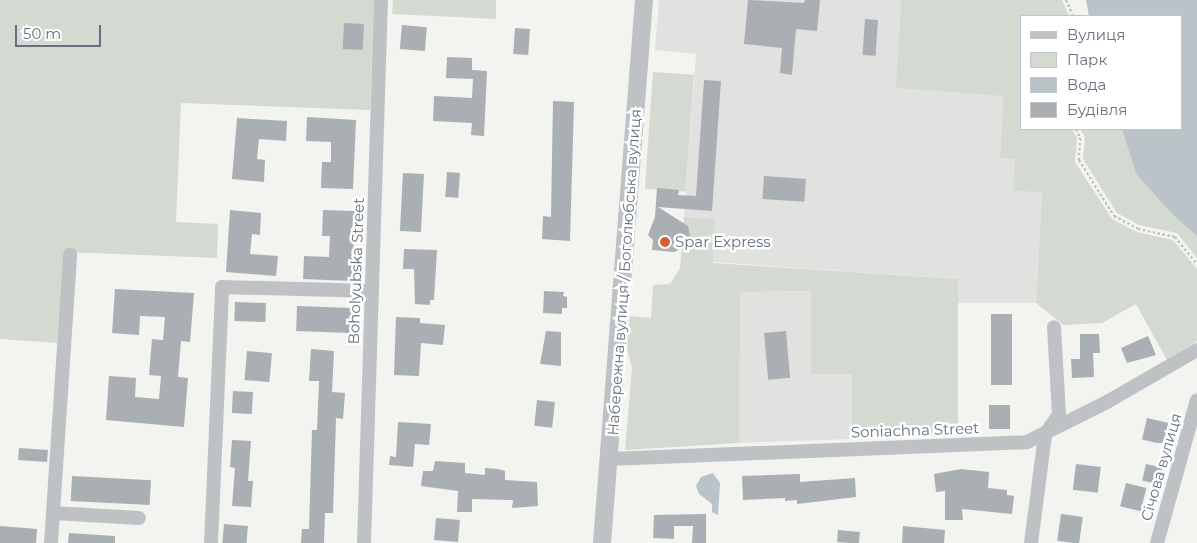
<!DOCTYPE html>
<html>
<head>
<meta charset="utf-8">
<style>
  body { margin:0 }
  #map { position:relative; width:1197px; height:543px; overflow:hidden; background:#f3f3f0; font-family:Montserrat,sans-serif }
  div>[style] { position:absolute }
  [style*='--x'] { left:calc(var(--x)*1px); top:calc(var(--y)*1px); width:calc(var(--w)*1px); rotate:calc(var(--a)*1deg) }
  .built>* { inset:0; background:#e1e2e0 }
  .green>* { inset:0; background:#d4dad1; transform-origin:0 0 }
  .water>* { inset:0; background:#bac3c8 }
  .building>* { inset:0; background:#a9afb3; transform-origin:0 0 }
  .path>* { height:2px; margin-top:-1px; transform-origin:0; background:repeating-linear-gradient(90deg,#b8babc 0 2.5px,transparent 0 5px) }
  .minor>* { height:14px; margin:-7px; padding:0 7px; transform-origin:7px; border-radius:7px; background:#bfc2c5 }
  .tertiary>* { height:18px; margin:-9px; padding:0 9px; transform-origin:9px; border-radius:9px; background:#bfc2c5 }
  .dots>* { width:14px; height:14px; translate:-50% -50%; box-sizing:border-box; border:2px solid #fff; border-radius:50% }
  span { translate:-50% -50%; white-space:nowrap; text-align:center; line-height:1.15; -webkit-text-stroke:5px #fff; paint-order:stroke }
  .poi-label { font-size:15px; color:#65717e }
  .left { translate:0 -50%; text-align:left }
  .street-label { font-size:15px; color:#65717e }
  .legend { position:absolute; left:1020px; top:15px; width:162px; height:115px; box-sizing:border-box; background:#fff; border:1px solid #c1c6cb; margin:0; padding:6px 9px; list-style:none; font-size:15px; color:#65717e }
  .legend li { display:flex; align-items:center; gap:10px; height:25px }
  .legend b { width:25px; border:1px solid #c1c6cb }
  .scale { position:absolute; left:15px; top:25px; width:86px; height:22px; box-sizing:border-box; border:2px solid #65717e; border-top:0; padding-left:6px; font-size:15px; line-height:18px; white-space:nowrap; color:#65717e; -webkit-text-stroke:4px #fff; paint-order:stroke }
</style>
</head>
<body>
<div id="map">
  <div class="built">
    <div style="clip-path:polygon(659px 0,901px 0,897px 88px,1003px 95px,1000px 158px,1015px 159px,1042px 192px,1036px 303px,956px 303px,957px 279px,713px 262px,715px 219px,684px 217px,696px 54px,655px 50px)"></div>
    <div style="clip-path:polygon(811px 291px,811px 373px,852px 374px,852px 439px,739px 443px,739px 292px)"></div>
  </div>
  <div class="green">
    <div style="clip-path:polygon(0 0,374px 0,370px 110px,181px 103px,176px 222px,218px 224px,217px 258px,65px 252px,57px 343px,0 339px)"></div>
    <div style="clip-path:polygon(393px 0,496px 0,496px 19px,392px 14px)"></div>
    <div style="clip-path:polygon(901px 0,1062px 0,1069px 16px,1021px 16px,1021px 129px,1072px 129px,1077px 138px,1075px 162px,1112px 219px,1137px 232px,1173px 240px,1197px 269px,1197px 341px,1167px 360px,1136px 304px,1102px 323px,1063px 325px,1036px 303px,1042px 192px,1013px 191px,1015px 159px,1000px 158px,1003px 96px,896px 88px)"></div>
    <div style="left:653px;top:72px;width:41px;height:117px;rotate:4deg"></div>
    <div style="clip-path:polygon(1080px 129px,1122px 129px,1136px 174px,1174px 216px,1197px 236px,1197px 258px,1177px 233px,1139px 225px,1117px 213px,1083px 159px,1085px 137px)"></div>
    <div style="clip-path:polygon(684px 217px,715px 219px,713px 263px,958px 279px,958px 434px,852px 439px,852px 374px,811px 374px,811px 291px,740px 292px,739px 443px,625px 450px,632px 368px,627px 350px,630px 316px,651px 318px,653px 285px,670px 284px,680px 268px)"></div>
  </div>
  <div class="water">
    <div style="clip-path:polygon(1086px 0,1197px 0,1197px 236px,1174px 216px,1136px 174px,1122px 129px,1181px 129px,1181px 16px,1089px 16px)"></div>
    <div style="clip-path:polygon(713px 473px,720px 483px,718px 515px,712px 512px,712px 504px,699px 494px,696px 486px,701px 477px)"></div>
  </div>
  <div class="building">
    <div style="clip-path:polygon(748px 0,804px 3px,805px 0,820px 0,817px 31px,796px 29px,792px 75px,780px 73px,782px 48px,744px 44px)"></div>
    <div style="left:865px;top:19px;width:13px;height:36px;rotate:4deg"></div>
    <div style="left:344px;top:23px;width:20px;height:26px;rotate:3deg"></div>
    <div style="left:402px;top:25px;width:25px;height:24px;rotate:5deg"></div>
    <div style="left:515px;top:28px;width:15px;height:26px;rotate:4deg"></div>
    <div style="clip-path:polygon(447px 57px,472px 58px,472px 70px,487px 71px,484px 136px,471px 135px,472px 123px,433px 121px,434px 96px,472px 98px,473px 79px,446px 78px)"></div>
    <div style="clip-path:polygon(704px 80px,721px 81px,712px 211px,658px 207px,688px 226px,691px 240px,687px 246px,674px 252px,652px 250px,653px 240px,648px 235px,655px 217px,657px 188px,679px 190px,678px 195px,696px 196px)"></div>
    <div style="clip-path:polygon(553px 101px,574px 102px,570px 241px,542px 239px,543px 216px,551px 217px)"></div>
    <div style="clip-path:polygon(307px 117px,356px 120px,353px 189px,321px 188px,322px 162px,331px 162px,331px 142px,306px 141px)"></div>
    <div style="clip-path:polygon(237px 118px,287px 121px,286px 141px,259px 139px,257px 159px,265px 160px,264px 182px,232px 179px)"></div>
    <div style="left:447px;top:172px;width:13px;height:25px;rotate:4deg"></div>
    <div style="left:403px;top:173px;width:21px;height:58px;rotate:3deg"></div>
    <div style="left:764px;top:176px;width:42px;height:23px;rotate:4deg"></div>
    <div style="clip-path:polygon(230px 210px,261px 213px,260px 235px,252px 234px,250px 254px,278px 256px,276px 276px,226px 272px)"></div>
    <div style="clip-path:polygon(323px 210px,355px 211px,352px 281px,303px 279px,304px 256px,329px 257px,330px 236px,322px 236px)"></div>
    <div style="clip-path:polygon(404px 249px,437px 250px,434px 300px,430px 300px,430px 305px,415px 304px,414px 269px,403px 269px)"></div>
    <div style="clip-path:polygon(115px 289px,194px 293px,190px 342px,181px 341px,178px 377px,188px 378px,184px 427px,106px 420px,109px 376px,136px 378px,135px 397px,159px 399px,161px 376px,149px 375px,152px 339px,163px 340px,165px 317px,140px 316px,139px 335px,112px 333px)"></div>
    <div style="clip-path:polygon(544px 291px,564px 292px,563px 296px,567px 297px,567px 308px,562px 308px,562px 314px,543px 313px)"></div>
    <div style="left:235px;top:302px;width:31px;height:19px;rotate:2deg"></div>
    <div style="left:297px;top:306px;width:55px;height:25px;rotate:2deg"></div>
    <div style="left:991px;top:314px;width:21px;height:71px"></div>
    <div style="clip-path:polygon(396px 317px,420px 318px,420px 323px,445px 325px,443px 345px,421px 343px,419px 376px,394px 375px)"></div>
    <div style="clip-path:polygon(546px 331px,561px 332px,561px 366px,540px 364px)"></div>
    <div style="left:786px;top:331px;width:47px;height:22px;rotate:85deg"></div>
    <div style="clip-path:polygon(1080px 334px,1099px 334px,1100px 353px,1093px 353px,1094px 377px,1072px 378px,1071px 359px,1080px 359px)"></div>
    <div style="clip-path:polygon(1148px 336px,1156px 355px,1127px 363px,1121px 348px)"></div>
    <div style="clip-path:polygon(311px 349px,334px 351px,332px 392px,345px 393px,343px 419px,336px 418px,333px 513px,325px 513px,324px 543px,301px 543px,302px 529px,309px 529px,312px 430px,317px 430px,319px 381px,309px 381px)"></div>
    <div style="left:247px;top:351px;width:25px;height:29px;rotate:5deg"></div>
    <div style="left:233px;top:391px;width:20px;height:22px;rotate:3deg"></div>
    <div style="left:537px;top:400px;width:18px;height:26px;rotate:6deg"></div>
    <div style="left:989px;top:405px;width:21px;height:24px"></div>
    <div style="left:1147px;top:418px;width:22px;height:22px;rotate:13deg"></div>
    <div style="clip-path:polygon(398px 422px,431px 424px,429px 445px,415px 444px,413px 467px,389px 465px,390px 456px,396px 457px)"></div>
    <div style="clip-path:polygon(232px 440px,251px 441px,248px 481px,253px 481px,251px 507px,232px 506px,235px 468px,230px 467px)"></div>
    <div style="left:19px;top:448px;width:29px;height:12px;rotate:4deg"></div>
    <div style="clip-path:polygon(435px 461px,465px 463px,465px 473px,485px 475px,485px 468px,498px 469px,505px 471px,505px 480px,537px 482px,538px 506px,512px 508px,513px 500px,472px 499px,472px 512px,457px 512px,458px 491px,421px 486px,423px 471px,433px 471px)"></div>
    <div style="left:1076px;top:464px;width:25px;height:26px;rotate:7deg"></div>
    <div style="left:1146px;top:464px;width:17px;height:17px;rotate:13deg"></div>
    <div style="clip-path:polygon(961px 469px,989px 472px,988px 488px,1007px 490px,1007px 495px,1014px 496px,1012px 514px,962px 509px,963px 520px,945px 520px,945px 491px,936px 492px,934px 474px)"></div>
    <div style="clip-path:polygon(800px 474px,800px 482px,855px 478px,856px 497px,797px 504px,797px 500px,785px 501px,785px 498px,743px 500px,742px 476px)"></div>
    <div style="left:72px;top:476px;width:79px;height:25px;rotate:3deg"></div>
    <div style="left:1126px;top:483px;width:21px;height:24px;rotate:14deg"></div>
    <div style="clip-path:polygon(706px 514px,706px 543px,692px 543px,693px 526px,674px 526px,674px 539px,653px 538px,654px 515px)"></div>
    <div style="left:1061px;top:514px;width:22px;height:27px;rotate:8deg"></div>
    <div style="left:436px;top:518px;width:24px;height:22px;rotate:5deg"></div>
    <div style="left:224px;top:524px;width:24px;height:19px;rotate:5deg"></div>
    <div style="clip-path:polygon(0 526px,37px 529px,36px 543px,0 543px)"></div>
    <div style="clip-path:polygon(903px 526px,945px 530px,944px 543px,902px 543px)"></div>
    <div style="left:838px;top:530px;width:22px;height:12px;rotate:5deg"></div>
    <div style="clip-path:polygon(69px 533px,115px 536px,115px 543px,68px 543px)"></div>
  </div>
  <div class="path">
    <div style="--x:1066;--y:0;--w:17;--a:66"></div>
    <div style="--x:1076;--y:129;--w:10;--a:66"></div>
    <div style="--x:1080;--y:138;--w:22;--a:93"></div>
    <div style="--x:1079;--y:160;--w:66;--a:58"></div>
    <div style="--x:1114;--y:216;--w:27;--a:28"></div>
    <div style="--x:1138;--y:229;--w:38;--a:12"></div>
    <div style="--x:1175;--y:237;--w:35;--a:51"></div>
  </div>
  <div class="minor">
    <div style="--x:610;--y:459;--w:417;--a:-2.3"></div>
    <div style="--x:1027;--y:442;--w:89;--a:-26.6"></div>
    <div style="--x:1107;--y:402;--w:104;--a:-30"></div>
    <div style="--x:53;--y:513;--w:86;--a:3.3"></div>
    <div style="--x:51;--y:543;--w:289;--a:-86.2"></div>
    <div style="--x:211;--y:543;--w:256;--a:-87.5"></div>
    <div style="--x:222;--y:287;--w:150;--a:1.5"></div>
    <div style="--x:364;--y:543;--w:543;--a:-88.21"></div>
    <div style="--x:1031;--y:543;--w:109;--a:-82.6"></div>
    <div style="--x:1045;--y:435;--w:25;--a:-56"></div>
    <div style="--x:1059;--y:414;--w:87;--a:-93.3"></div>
    <div style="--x:1157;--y:543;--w:148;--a:-74.4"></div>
  </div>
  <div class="tertiary">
    <div style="--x:602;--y:543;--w:545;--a:-85.58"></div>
  </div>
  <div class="dots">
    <div style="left:665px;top:242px;background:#d4602f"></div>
  </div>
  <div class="poi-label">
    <span class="left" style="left:675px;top:242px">Spar Express</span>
  </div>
  <div class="street-label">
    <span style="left:356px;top:271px;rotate:-88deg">Boholyubska Street</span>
    <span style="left:624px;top:272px;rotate:-86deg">Набережна вулиця / Боголюбська вулиця</span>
    <span style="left:915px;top:430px;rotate:-2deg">Soniachna Street</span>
    <span style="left:1161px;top:467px;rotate:-74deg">Січова вулиця</span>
  </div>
  <ul class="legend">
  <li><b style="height:6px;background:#bfc2c5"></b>Вулиця</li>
  <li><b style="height:14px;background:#d4dad1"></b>Парк</li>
  <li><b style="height:14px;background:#bac3c8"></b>Вода</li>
  <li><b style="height:14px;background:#a9afb3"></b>Будівля</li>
  </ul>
  <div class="scale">50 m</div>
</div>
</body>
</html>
